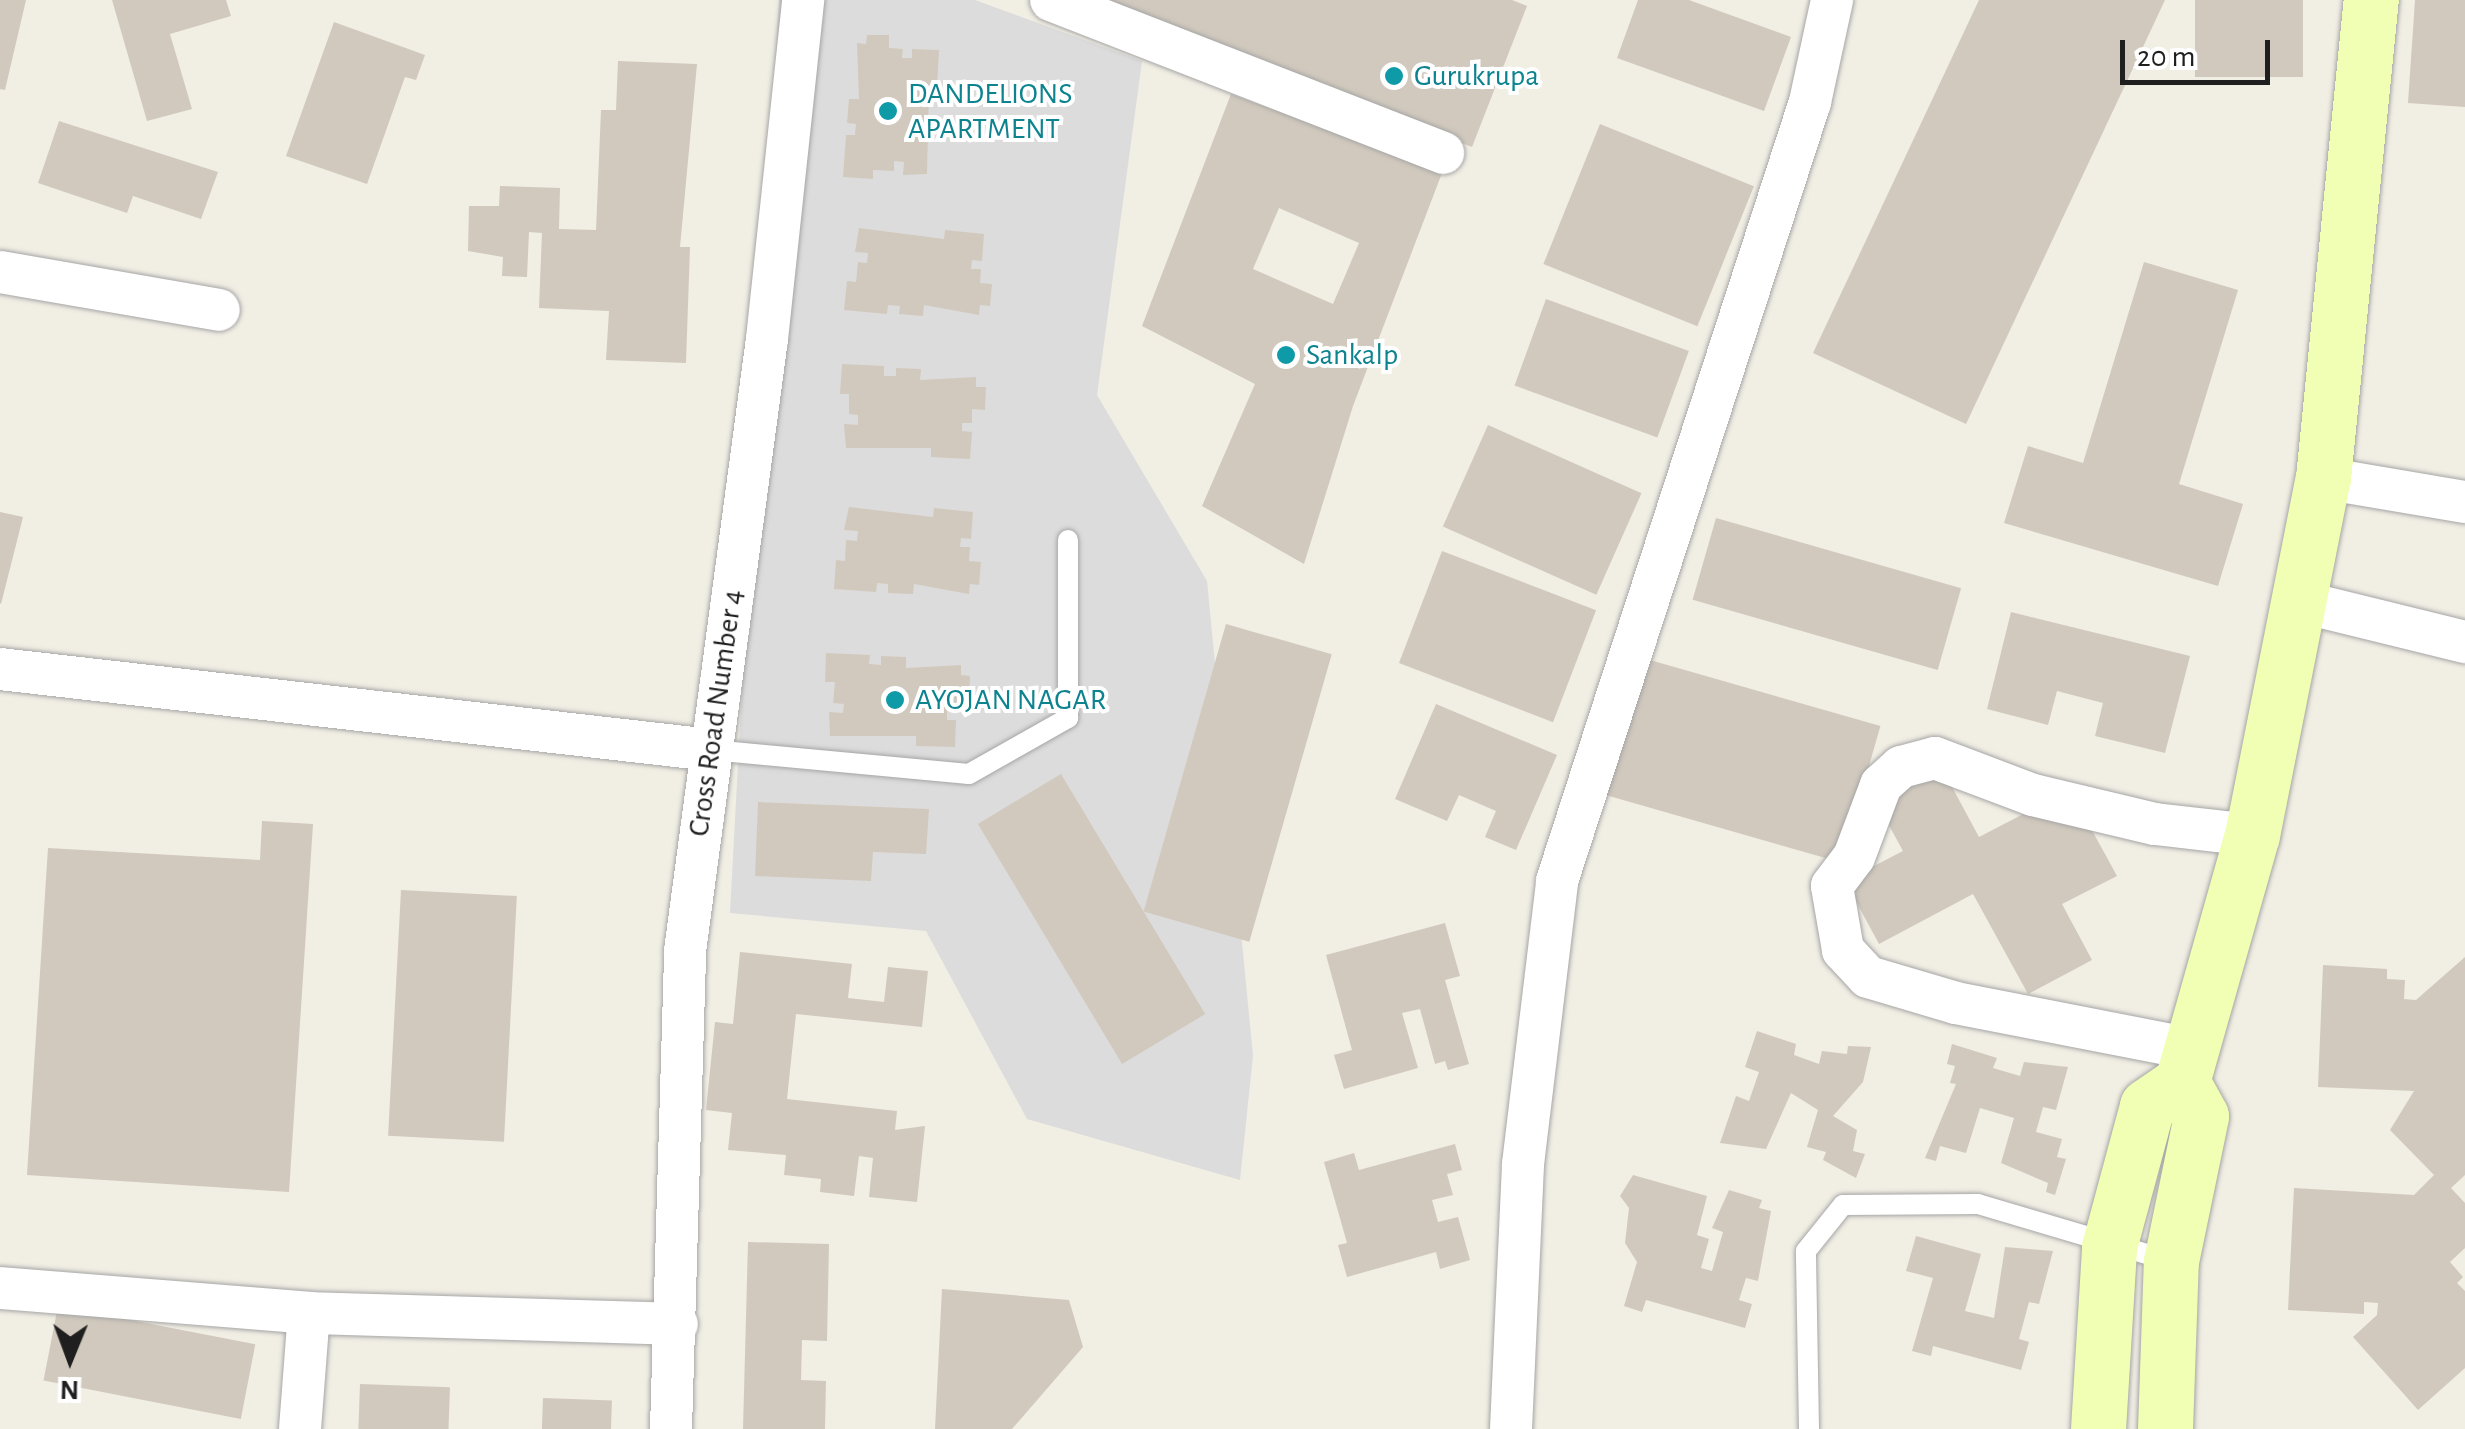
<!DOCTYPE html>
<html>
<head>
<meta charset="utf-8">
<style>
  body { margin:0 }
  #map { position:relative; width:2465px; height:1429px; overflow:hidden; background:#f1eee4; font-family:"Alegreya Sans",sans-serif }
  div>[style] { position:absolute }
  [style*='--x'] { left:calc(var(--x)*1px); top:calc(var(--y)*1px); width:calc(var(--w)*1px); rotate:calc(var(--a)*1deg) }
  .residential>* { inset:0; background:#dddcdc }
  .building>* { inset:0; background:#d1c9bd; transform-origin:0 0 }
  .roads { filter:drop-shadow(0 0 2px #a6a6a6) drop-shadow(0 0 2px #a6a6a6) }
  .lane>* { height:20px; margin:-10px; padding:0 10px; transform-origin:10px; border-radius:10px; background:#fff }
  .street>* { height:42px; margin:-21px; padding:0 21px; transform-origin:21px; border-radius:21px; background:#fff }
  .secondary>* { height:55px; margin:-27.5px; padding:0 27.5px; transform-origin:27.5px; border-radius:27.5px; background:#f1ffb4 }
  .dots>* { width:28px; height:28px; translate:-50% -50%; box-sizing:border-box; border:5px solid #fff; border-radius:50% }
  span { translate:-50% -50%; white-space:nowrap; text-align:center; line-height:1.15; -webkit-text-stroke:8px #fff; paint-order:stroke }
  .culture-label { font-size:30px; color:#0d838f }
  .left { translate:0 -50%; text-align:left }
  .street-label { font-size:30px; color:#1f1f1f }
  .north { position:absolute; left:20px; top:1309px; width:100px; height:100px; -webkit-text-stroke:8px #fff; paint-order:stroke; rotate:181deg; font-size:28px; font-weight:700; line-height:40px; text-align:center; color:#1f1f1f }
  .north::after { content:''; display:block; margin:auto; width:35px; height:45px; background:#1f1f1f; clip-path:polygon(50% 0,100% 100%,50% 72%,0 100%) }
  .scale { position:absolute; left:2120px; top:40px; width:150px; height:45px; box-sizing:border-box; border:5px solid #1f1f1f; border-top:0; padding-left:12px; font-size:30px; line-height:35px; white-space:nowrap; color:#1f1f1f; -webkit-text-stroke:8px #fff; paint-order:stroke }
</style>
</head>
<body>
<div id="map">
  <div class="residential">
    <div style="clip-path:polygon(779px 0,975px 0,1142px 61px,1097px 395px,1207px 581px,1253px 1056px,1240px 1180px,1027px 1119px,926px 931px,730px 913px)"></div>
  </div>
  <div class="building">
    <div style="clip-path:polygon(0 0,26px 0,5px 90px,0 89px)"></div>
    <div style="clip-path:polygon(112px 0,226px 0,231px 16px,170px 34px,192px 109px,147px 121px)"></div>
    <div style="clip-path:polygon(1091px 0,1512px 0,1527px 6px,1472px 147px)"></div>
    <div style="clip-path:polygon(1638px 0,1689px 0,1791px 37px,1764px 111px,1617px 58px)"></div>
    <div style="clip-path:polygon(1979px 0,2165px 0,1966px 424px,1813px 353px)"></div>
    <div style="left:2195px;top:0;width:108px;height:77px"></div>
    <div style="clip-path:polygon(2415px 0,2465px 0,2465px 107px,2408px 103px)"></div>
    <div style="clip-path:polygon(334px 22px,425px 55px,416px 80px,405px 77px,367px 184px,286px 156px)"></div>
    <div style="clip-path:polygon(867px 35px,889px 35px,889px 48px,903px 49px,902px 58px,912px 58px,912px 49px,939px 50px,937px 89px,929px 88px,927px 174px,903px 175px,904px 162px,894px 161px,894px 171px,873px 170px,873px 179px,843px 177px,846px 135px,855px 135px,856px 124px,847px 123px,849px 99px,859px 99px,857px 43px,866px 44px)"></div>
    <div style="clip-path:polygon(618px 61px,697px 64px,680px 247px,690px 247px,686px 363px,606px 360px,609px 311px,539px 308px,542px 233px,529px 232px,527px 277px,502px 276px,503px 257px,468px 251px,469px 206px,499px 206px,500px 186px,560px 188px,559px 229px,596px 230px,601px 110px,616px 110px)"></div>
    <div style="clip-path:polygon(evenodd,1231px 94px,1442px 173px,1353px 406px,1304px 564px,1202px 506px,1255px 384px,1142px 326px,1231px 94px,1279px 208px,1359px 243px,1333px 304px,1253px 269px,1279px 208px)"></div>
    <div style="clip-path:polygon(59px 121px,218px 172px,201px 219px,133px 196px,127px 213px,38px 183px)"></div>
    <div style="left:1600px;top:124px;width:166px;height:151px;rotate:22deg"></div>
    <div style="clip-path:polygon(859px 228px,944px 239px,945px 230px,984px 234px,982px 261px,972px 260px,971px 269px,981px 269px,980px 283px,992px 284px,990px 306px,980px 305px,979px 315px,924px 305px,923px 316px,899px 314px,900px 306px,888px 305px,887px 314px,844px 310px,847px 281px,856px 282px,858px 262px,867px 263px,868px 253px,855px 252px)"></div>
    <div style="clip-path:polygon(2144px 262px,2238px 290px,2179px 484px,2243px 504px,2218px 586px,2004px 523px,2028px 446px,2083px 463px)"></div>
    <div style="left:1546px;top:299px;width:152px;height:92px;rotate:20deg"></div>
    <div style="clip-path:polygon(842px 364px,884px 366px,884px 376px,896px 376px,896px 368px,921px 369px,920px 380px,976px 377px,976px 387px,986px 387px,985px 410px,972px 409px,972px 423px,962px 423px,962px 431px,972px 432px,970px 459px,931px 457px,931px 448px,846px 448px,844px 424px,858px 425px,858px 415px,849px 414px,849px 394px,840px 394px)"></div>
    <div style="left:1488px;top:425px;width:168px;height:111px;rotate:24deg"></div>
    <div style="clip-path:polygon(849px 507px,933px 517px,934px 508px,973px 512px,971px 539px,961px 538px,960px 547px,970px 547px,969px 561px,981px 562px,979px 585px,970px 584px,969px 594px,914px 584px,913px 594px,888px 593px,888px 584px,877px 583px,876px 592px,834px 589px,836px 560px,845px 561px,846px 540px,857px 541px,858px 531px,844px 530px)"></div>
    <div style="clip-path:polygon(0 512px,23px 517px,1px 604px,0 603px)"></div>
    <div style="left:1716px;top:518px;width:255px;height:85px;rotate:16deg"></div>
    <div style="left:1442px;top:551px;width:165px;height:120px;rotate:21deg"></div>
    <div style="clip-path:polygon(2011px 612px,2190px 656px,2165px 753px,2095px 736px,2103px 703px,2057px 691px,2048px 725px,1987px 709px)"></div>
    <div style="left:1226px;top:624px;width:110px;height:299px;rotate:16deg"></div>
    <div style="clip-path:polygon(826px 653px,870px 655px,869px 664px,881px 665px,881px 656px,906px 657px,906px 668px,961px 665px,961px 675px,970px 676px,969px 698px,957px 698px,956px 712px,947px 711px,947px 720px,956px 720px,955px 747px,916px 746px,916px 736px,830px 736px,829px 712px,843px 713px,844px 704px,833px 703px,835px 682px,825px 682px)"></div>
    <div style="left:1643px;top:658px;width:247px;height:142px;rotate:16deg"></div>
    <div style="clip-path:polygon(1436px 704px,1557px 755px,1516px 850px,1485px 837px,1496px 811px,1459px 795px,1447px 821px,1395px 799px)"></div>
    <div style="clip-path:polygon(1937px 759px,1979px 837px,2070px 790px,2117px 876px,2062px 904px,2092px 960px,2028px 994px,1973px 894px,1879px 944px,1845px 881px,1903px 851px,1872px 794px)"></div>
    <div style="left:1061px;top:774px;width:280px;height:97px;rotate:59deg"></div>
    <div style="clip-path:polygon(758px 802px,929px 809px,926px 854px,873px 852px,871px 881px,755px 876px)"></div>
    <div style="clip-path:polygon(262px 821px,313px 824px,289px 1192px,27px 1175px,48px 848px,260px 860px)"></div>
    <div style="left:401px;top:890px;width:116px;height:246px;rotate:3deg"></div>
    <div style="clip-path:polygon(1445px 923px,1460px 976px,1445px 980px,1469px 1064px,1448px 1070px,1445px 1061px,1435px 1064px,1420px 1009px,1402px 1013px,1418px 1068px,1344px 1089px,1334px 1055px,1352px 1050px,1326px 955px)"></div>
    <div style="clip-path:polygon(740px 952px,852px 964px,848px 998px,884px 1002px,888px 967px,928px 971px,922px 1027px,796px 1014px,787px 1099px,897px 1111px,895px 1130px,925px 1126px,917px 1202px,869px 1197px,873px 1158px,859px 1156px,854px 1196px,820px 1192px,821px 1179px,784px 1175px,786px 1155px,728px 1150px,732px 1113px,706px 1110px,715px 1022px,733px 1024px)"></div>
    <div style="clip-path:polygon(2465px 957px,2465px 1175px,2451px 1188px,2465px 1203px,2465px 1248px,2450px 1262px,2463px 1277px,2457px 1283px,2465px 1291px,2465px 1368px,2418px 1410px,2353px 1337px,2377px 1315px,2378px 1303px,2364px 1302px,2364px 1314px,2288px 1310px,2294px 1188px,2414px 1195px,2434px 1175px,2390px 1130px,2414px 1091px,2318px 1087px,2323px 965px,2387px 969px,2387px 979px,2405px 980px,2404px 999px,2416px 1000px)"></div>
    <div style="clip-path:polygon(1757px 1031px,1796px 1044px,1794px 1055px,1819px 1064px,1822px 1051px,1847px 1054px,1848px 1046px,1871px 1047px,1863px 1082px,1833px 1116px,1857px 1130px,1853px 1151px,1865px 1154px,1856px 1178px,1823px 1160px,1826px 1152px,1807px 1147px,1818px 1110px,1791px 1093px,1766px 1149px,1720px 1143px,1736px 1096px,1749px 1101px,1759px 1072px,1745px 1067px)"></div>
    <div style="clip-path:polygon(1952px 1044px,1997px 1058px,1993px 1068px,2020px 1076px,2024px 1062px,2068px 1067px,2056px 1110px,2043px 1107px,2036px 1132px,2062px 1139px,2057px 1157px,2066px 1159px,2055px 1195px,2046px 1192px,2048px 1183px,2001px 1163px,2014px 1118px,1980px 1108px,1966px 1153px,1940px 1146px,1936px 1161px,1925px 1158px,1956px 1084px,1950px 1083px,1955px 1066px,1947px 1064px)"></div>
    <div style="clip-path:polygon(1455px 1144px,1462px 1170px,1447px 1174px,1453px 1195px,1432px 1200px,1438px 1222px,1458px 1217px,1470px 1260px,1440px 1269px,1436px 1252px,1347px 1277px,1338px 1245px,1347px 1243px,1324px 1162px,1354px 1153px,1359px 1170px)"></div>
    <div style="clip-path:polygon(1633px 1175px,1707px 1196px,1697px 1235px,1709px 1239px,1701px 1268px,1712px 1271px,1723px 1232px,1712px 1228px,1729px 1190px,1762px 1200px,1759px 1208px,1771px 1211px,1758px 1281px,1746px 1278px,1739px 1300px,1752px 1304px,1745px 1328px,1646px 1300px,1642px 1312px,1624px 1306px,1637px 1262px,1625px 1243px,1629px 1208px,1620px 1196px)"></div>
    <div style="clip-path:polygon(1916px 1236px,1981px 1254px,1965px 1311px,1994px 1318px,2005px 1247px,2053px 1251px,2039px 1304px,2029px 1302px,2019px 1339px,2029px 1342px,2021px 1370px,1933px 1346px,1931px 1356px,1912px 1351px,1933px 1278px,1906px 1271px)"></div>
    <div style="clip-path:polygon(748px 1242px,829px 1244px,827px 1341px,802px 1340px,801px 1380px,826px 1381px,825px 1429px,743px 1429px)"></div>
    <div style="clip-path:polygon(942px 1289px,1069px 1300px,1083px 1347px,1012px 1429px,935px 1429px)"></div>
    <div style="left:58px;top:1306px;width:201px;height:76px;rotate:11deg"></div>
    <div style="left:360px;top:1384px;width:90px;height:45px;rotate:2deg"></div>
    <div style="left:543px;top:1398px;width:69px;height:31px;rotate:2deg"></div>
  </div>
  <div class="roads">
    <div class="lane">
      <div style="--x:711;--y:750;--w:259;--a:5.3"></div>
      <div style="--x:969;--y:774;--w:114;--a:-29.5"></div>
      <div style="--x:1068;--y:718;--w:178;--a:-90"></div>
      <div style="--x:1809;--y:1429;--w:178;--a:-91"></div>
      <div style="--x:1806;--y:1251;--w:59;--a:-51.2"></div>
      <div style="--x:1843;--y:1205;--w:135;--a:-0.4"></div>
      <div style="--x:1978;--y:1204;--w:201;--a:16.5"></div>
    </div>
    <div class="street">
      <div style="--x:1051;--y:0;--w:421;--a:21.3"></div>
      <div style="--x:0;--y:272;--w:222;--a:9.8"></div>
      <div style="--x:2323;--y:478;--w:144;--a:9.6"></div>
      <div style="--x:2298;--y:601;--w:172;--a:13.8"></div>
      <div style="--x:0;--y:669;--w:716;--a:6.5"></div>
      <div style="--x:2192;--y:1049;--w:240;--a:-169"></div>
      <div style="--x:1956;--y:1003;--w:92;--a:-163.5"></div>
      <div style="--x:1868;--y:977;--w:37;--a:-133"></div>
      <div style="--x:1843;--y:950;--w:65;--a:-99.8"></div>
      <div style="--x:1832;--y:886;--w:36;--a:-53"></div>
      <div style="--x:1854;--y:857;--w:77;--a:-69.4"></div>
      <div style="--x:1881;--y:785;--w:27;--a:-42"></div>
      <div style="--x:1901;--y:767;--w:35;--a:-15"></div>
      <div style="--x:1935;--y:758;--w:105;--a:20.7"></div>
      <div style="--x:2033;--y:795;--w:125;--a:13.4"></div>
      <div style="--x:2155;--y:824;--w:98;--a:6.5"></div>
      <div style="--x:0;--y:1288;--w:310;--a:4.6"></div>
      <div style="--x:309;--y:1313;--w:368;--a:1.7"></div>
      <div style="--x:300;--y:1429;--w:116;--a:-85.6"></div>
      <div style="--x:671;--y:1429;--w:478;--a:-88.3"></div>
      <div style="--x:685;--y:951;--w:617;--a:-82.37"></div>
      <div style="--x:767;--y:339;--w:341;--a:-83.9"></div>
      <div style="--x:1511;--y:1429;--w:265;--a:-87.4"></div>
      <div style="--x:1523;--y:1164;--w:285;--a:-83.1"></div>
      <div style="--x:1557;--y:881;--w:819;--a:-72.01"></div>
      <div style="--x:1810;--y:102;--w:104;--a:-77.8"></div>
    </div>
    <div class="secondary">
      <div style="--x:2098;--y:1429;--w:182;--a:-86.5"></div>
      <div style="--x:2109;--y:1247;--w:146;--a:-74.9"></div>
      <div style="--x:2147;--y:1106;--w:42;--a:-34.4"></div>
      <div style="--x:2182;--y:1082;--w:257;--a:-74.2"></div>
      <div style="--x:2252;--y:835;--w:364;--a:-78.8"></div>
      <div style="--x:2323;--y:478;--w:480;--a:-84.3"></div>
      <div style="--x:2165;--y:1429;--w:168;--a:-88"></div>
      <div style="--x:2171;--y:1261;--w:148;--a:-78.3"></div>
      <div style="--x:2201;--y:1116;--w:39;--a:-119"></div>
    </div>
  </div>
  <div class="dots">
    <div style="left:1394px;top:76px;background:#0f9aa8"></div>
    <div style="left:888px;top:111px;background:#0f9aa8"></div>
    <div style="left:1286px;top:355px;background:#0f9aa8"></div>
    <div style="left:895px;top:700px;background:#0f9aa8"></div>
  </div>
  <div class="culture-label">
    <span class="left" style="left:1414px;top:76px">Gurukrupa</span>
    <span class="left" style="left:908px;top:111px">DANDELIONS<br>APARTMENT</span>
    <span class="left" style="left:1306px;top:355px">Sankalp</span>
    <span class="left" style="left:915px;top:700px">AYOJAN NAGAR</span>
  </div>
  <div class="street-label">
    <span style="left:716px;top:713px;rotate:-82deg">Cross Road Number 4</span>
  </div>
  <div class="north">N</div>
  <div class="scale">20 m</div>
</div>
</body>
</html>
